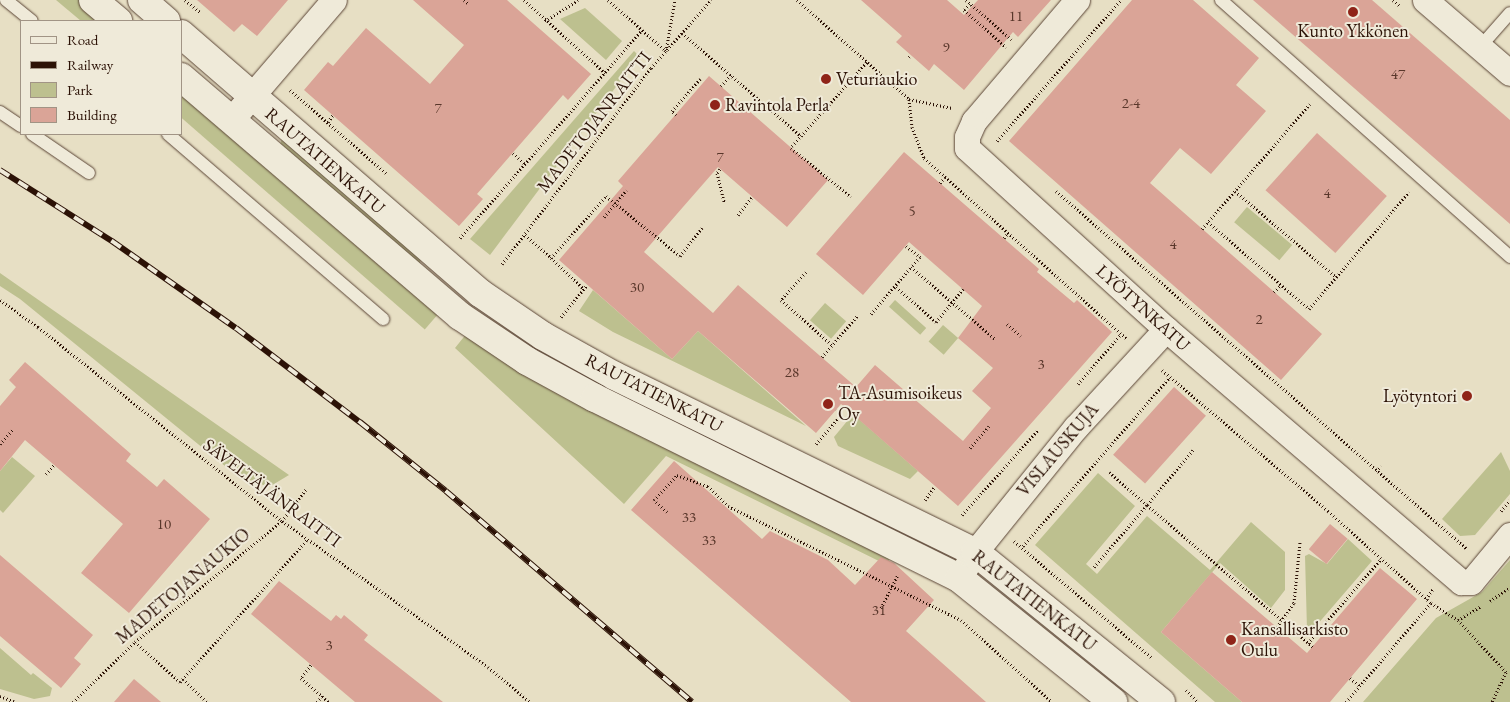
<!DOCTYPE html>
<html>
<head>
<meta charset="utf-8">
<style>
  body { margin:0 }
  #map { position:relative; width:1510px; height:702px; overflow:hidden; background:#e7dfc4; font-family:"EB Garamond",serif }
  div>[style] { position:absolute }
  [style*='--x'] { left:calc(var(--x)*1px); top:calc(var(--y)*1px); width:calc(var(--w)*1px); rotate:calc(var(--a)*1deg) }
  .green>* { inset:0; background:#bdc08f; transform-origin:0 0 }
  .building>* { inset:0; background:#daa497; transform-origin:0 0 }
  .path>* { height:3px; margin-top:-1.5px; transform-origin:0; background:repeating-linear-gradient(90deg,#2c1206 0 1px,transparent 0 3.5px) }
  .roads { filter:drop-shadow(0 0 1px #5b4536) drop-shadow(0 0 1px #5b4536) }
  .service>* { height:12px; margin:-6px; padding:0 6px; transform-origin:6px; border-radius:6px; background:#efead9 }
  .minor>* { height:25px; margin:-12.5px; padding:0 12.5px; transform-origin:12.5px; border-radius:12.5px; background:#efead9 }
  .secondary>* { height:28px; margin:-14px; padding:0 14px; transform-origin:14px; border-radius:14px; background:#efead9 }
  .rail>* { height:5.5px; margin-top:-2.75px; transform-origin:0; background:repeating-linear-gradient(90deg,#efead9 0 11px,#2c1206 0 22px); box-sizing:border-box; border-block:1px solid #2c1206 }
  .dots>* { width:14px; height:14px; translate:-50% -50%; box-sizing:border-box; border:2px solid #efead9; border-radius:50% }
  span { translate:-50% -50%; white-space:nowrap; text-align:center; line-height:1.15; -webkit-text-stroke:4px #efead9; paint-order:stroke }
  .number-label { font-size:15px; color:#58362a }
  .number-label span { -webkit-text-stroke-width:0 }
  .poi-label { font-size:18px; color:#2c1206 }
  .left { translate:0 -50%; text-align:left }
  .right { translate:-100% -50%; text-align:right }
  .street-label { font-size:18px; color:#2c1206 }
  .legend { position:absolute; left:20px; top:20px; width:162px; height:115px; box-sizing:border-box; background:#efead9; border:1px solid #a19485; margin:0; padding:6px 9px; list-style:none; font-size:15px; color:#2c1206 }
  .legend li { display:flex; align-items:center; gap:10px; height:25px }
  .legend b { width:25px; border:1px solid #a19485 }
</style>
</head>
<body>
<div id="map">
  <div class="green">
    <div style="clip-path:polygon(56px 0,81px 0,106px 21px,81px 21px)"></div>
    <div style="clip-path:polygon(585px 8px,622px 41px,606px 60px,560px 19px)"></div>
    <div style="clip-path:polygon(634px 51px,639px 56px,490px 255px,470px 239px)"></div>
    <div style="left:181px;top:87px;width:343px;height:23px;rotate:41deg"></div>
    <div style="clip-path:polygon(282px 138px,421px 258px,420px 263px,416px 264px,280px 145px)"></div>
    <div style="left:1247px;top:207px;width:59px;height:20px;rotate:40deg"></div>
    <div style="clip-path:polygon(0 273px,289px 475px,269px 487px,236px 475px,20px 299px,0 286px)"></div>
    <div style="clip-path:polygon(593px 290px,672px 359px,698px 331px,806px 426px,613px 332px,579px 311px)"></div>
    <div style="left:895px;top:300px;width:42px;height:9px;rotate:42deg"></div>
    <div style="left:825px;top:303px;width:28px;height:23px;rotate:41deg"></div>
    <div style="left:943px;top:325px;width:20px;height:22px;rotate:41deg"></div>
    <div style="clip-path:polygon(467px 333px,891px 555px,887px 565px,666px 456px,624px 504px,455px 348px)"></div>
    <div style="clip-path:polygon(853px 414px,918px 471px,910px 479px,838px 446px,834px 437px)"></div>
    <div style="clip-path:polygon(1501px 452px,1510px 471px,1510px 494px,1475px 535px,1460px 536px,1442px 519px)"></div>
    <div style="clip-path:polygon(12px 457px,35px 476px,3px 513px,0 510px,0 471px)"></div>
    <div style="clip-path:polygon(1098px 473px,1135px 506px,1086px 564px,1097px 574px,1147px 516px,1210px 570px,1251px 522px,1285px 552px,1285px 590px,1271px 608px,1220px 563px,1161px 632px,1242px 702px,1215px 702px,1035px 545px)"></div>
    <div style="clip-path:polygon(1348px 539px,1372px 561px,1310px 633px,1307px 630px,1305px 556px,1309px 554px,1327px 564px)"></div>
    <div style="clip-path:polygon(1510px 560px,1510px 702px,1363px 702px,1436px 618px,1482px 592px)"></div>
    <div style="clip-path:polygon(0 648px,31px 675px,33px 673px,52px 688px,50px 696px,34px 699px,0 689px)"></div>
  </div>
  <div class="building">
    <div style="clip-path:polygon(197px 0,288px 0,257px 36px,242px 24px,234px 32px)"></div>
    <div style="clip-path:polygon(413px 0,507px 0,591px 74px,568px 100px,563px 95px,477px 194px,483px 199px,459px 226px,304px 90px,328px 62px,333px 66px,366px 28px,430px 84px,464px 45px)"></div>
    <div style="clip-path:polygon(861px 0,947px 0,964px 15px,978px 0,1051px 0,1018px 37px,1013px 32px,964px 90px,934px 64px,929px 71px,896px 42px,902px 36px)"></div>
    <div style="clip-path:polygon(1132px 0,1193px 0,1259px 58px,1236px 85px,1266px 111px,1211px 174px,1180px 148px,1150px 183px,1322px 334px,1281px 380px,1009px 141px)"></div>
    <div style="clip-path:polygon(1253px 0,1372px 0,1510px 120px,1510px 224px)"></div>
    <div style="clip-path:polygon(709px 76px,828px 180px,787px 227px,718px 167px,683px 207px,644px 252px,713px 313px,738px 285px,856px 387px,875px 365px,963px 441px,991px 408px,972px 391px,993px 368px,958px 338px,982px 306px,909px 242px,863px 295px,816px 254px,904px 152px,1039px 269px,1037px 272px,1074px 303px,1077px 300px,1112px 332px,958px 506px,841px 404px,816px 433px,698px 331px,672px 359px,559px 260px,623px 186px,618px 181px)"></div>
    <div style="left:1317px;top:133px;width:94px;height:77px;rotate:42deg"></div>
    <div style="clip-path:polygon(25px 362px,131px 454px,126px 461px,157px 487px,164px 479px,210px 519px,129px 613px,81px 573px,123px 524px,25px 440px,0 471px,0 406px,16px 387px,9px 380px)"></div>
    <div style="left:1174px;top:387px;width:43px;height:91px;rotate:42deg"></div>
    <div style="clip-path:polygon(674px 461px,762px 539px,770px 531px,828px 560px,855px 585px,881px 557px,894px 563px,934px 600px,906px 631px,986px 702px,851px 702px,631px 510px)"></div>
    <div style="left:1330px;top:524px;width:23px;height:33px;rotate:40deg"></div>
    <div style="clip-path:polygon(0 555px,93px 635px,74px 658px,81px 664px,61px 688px,0 636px)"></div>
    <div style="clip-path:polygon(1380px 568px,1417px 599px,1330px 702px,1242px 702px,1161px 632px,1212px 572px,1307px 653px)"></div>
    <div style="clip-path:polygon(279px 581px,331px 621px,336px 615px,341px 619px,344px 615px,368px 635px,364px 640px,443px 702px,355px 702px,251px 614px)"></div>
    <div style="clip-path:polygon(134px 679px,161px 702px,114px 702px)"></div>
  </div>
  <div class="path">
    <div style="--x:185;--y:0;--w:19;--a:39"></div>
    <div style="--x:464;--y:0;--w:5;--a:37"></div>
    <div style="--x:524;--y:0;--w:109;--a:42"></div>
    <div style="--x:608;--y:0;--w:77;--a:41.3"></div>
    <div style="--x:797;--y:0;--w:149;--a:41.5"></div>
    <div style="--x:909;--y:99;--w:44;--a:11.8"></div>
    <div style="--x:966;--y:0;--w:60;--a:40.9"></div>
    <div style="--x:1393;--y:0;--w:9;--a:41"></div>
    <div style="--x:970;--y:4;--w:8;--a:135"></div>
    <div style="--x:964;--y:10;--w:56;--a:41.4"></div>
    <div style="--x:545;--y:21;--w:39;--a:-32"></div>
    <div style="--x:682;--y:33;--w:157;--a:40.9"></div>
    <div style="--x:801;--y:136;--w:99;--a:-48.3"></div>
    <div style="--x:666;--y:51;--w:52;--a:-80"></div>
    <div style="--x:909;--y:57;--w:3;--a:-45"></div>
    <div style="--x:721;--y:86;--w:15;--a:-48"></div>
    <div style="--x:290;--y:90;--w:128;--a:40.9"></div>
    <div style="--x:909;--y:99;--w:28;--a:84"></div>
    <div style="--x:912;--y:127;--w:33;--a:69"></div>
    <div style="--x:924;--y:158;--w:271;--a:41.7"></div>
    <div style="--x:676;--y:115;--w:6;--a:-135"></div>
    <div style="--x:672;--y:111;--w:43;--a:-48.8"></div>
    <div style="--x:328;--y:122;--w:9;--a:-54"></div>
    <div style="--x:997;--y:141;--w:188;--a:-48.7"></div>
    <div style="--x:792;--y:146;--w:13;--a:-48"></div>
    <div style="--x:791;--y:148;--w:77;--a:39.2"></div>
    <div style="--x:513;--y:153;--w:16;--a:43"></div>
    <div style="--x:720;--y:169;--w:5;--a:127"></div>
    <div style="--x:717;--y:173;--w:30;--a:76"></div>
    <div style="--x:940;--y:183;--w:8;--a:-50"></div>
    <div style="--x:1056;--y:191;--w:544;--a:41.05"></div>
    <div style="--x:1235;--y:191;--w:133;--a:40.4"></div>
    <div style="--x:738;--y:215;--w:23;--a:-52"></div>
    <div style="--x:604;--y:217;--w:35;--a:-50"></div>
    <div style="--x:1208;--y:222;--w:133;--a:40.7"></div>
    <div style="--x:1309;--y:309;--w:154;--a:-49.5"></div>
    <div style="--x:1202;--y:229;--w:165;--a:-49.2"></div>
    <div style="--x:525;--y:235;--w:35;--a:41"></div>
    <div style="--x:551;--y:258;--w:83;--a:-48.4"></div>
    <div style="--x:606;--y:196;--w:95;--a:39"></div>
    <div style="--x:680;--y:256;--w:36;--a:-52"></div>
    <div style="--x:460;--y:238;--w:276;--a:-48.8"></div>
    <div style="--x:1004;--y:238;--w:6;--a:-51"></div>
    <div style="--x:906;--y:246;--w:18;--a:38"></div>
    <div style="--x:920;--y:257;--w:13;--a:132"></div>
    <div style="--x:551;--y:258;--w:45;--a:43.2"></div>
    <div style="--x:502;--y:264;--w:246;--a:-52.8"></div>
    <div style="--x:651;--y:68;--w:91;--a:-48.6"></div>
    <div style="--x:806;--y:272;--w:38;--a:132"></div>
    <div style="--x:781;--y:300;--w:68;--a:41.4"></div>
    <div style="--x:896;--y:287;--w:53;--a:41.2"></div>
    <div style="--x:936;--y:322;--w:43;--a:-50.7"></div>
    <div style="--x:1274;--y:292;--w:10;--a:-45"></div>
    <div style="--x:0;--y:300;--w:47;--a:35.4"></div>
    <div style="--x:38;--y:327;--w:312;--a:38.5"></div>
    <div style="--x:282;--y:521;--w:252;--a:35.3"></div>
    <div style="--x:488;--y:667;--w:55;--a:39.8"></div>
    <div style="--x:871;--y:314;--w:62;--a:-49.6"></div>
    <div style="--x:911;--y:267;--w:111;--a:40.6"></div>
    <div style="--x:561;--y:317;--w:41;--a:-50.9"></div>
    <div style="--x:1007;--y:324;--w:18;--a:41"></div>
    <div style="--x:822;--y:357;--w:55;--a:-49.4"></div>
    <div style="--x:1162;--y:370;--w:218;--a:40.3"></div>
    <div style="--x:1328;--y:511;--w:138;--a:41.8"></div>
    <div style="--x:1431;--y:603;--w:32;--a:32"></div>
    <div style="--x:1458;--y:620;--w:26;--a:-31"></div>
    <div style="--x:1078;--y:384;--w:66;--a:-49.3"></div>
    <div style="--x:0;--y:444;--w:20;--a:-49"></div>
    <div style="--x:816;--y:444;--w:38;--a:-49"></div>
    <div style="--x:841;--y:415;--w:7;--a:-135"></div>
    <div style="--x:970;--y:448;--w:29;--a:-49"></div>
    <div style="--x:1193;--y:450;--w:72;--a:129.9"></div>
    <div style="--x:1147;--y:505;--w:218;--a:40.5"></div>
    <div style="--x:1376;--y:471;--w:7;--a:-45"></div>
    <div style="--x:46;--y:474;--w:12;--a:-48"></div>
    <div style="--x:925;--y:500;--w:17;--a:-54"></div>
    <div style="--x:1501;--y:511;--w:14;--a:-51"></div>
    <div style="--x:667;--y:512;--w:18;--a:-137"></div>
    <div style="--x:654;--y:500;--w:34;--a:-47"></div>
    <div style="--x:677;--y:475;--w:33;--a:20"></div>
    <div style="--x:708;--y:486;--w:28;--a:45"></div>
    <div style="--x:728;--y:506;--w:259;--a:26.1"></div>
    <div style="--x:961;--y:620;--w:122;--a:42"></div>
    <div style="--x:962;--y:515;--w:114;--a:-48.2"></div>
    <div style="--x:1014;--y:541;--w:180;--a:40.3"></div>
    <div style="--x:1023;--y:546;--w:224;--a:-49"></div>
    <div style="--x:1094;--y:567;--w:82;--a:-49.5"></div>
    <div style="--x:1147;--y:505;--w:50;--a:-139"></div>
    <div style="--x:1426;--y:599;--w:12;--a:-55"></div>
    <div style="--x:1490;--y:601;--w:24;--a:-35"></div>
    <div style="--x:881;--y:608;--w:36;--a:-63"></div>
    <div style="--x:1458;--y:620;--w:71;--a:47.3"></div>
    <div style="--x:1506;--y:672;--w:33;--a:115"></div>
    <div style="--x:1277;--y:627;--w:29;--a:-55"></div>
    <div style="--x:1294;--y:603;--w:61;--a:-84.4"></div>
    <div style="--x:135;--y:642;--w:60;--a:41.6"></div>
    <div style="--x:180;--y:682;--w:192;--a:-48.2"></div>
    <div style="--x:1308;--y:643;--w:111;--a:-49"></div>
    <div style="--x:311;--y:665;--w:16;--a:128"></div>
    <div style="--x:301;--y:678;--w:37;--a:41"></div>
    <div style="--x:1350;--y:678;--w:13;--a:39"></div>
    <div style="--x:183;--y:679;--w:33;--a:44"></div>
    <div style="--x:1186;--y:690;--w:17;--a:45"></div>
    <div style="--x:0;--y:696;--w:16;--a:22"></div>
    <div style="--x:73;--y:702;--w:86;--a:-44.1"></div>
    <div style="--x:135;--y:642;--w:190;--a:-39.5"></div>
    <div style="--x:282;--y:521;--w:41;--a:-52.9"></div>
    <div style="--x:317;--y:702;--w:8;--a:-50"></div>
    <div style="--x:1346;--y:702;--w:130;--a:-49.4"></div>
  </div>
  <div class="roads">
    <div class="service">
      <div style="--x:6;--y:0;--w:33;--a:39"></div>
      <div style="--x:1221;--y:0;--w:387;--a:41.6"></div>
      <div style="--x:1480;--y:47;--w:45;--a:-48.6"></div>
      <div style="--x:0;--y:112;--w:25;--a:34"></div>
      <div style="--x:32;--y:134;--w:69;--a:34.4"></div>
      <div style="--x:168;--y:134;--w:284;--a:40.7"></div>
    </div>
    <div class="minor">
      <div style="--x:1077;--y:0;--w:159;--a:130.4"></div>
      <div style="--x:974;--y:121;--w:17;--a:114"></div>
      <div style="--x:967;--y:137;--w:11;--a:90"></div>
      <div style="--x:967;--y:148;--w:269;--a:42.3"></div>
      <div style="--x:1166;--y:329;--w:389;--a:40.6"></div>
      <div style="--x:1461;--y:582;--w:10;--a:0"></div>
      <div style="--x:1471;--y:582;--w:61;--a:-50.3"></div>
      <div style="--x:1425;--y:0;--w:112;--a:40.7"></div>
      <div style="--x:231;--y:120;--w:158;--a:-49.4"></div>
      <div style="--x:959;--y:578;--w:31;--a:-58"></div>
      <div style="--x:975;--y:552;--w:161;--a:-51.1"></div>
      <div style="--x:1076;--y:427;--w:133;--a:-47.4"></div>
    </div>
    <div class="secondary">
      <div style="--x:93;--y:0;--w:33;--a:40"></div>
      <div style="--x:142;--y:0;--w:32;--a:41"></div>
      <div style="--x:181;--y:34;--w:396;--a:40.9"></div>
      <div style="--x:480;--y:293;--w:76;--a:34.3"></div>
      <div style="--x:543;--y:336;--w:82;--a:29.1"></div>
      <div style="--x:615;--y:376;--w:401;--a:26.1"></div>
      <div style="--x:975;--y:552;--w:239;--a:38.9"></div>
      <div style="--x:181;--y:77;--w:367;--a:40.6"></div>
      <div style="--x:460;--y:316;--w:81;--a:33.9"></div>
      <div style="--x:527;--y:361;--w:77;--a:28.6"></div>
      <div style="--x:595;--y:398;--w:406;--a:26.3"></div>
      <div style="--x:959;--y:578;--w:198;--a:38.8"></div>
    </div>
  </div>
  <div class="rail">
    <div style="--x:0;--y:170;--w:133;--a:32.4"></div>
    <div style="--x:112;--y:241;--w:151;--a:35.1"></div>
    <div style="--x:236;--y:328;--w:156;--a:37.2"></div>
    <div style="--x:360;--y:422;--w:110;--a:38.7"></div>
    <div style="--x:446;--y:491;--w:324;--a:40.6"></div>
  </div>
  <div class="dots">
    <div style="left:1353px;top:12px;background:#8f2418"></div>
    <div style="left:826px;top:79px;background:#8f2418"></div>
    <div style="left:715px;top:105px;background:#8f2418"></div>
    <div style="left:1467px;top:396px;background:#8f2418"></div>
    <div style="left:828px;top:404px;background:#8f2418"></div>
    <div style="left:1231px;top:640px;background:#8f2418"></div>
  </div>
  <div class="number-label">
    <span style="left:1016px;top:16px">11</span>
    <span style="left:946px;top:47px">9</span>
    <span style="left:1398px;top:74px">47</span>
    <span style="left:1131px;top:103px">2-4</span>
    <span style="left:438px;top:108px">7</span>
    <span style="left:720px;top:157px">7</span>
    <span style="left:1327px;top:193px">4</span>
    <span style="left:912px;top:211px">5</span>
    <span style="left:1173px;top:244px">4</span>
    <span style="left:637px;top:287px">30</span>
    <span style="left:1259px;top:319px">2</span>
    <span style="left:1041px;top:364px">3</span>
    <span style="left:792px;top:372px">28</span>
    <span style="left:689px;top:517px">33</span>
    <span style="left:164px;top:524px">10</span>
    <span style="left:709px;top:540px">33</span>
    <span style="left:879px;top:610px">31</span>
    <span style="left:329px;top:645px">3</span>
  </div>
  <div class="poi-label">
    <span style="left:1353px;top:31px">Kunto Ykkönen</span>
    <span class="left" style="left:836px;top:79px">Veturiaukio</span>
    <span class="left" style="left:725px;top:105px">Ravintola Perla</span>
    <span class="left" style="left:838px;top:404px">TA-Asumisoikeus<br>Oy</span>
    <span class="right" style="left:1457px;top:396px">Lyötyntori</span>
    <span class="left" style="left:1241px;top:640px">Kansallisarkisto<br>Oulu</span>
  </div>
  <div class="street-label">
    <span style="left:594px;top:122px;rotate:-52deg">MADETOJANRAITTI</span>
    <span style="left:325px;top:161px;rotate:41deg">RAUTATIENKATU</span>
    <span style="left:1143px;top:308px;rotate:42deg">LYÖTYNKATU</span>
    <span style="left:654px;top:393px;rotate:27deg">RAUTATIENKATU</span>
    <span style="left:1058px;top:450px;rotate:-50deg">VISLAUSKUJA</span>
    <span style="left:272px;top:493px;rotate:37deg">SÄVELTÄJÄNRAITTI</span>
    <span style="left:183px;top:586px;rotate:-40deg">MADETOJANAUKIO</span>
    <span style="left:1034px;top:601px;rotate:38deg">RAUTATIENKATU</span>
  </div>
  <ul class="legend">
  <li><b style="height:6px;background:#efead9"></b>Road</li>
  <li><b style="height:6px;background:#2c1206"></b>Railway</li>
  <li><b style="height:14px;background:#bdc08f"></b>Park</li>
  <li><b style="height:14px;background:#daa497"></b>Building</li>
  </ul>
</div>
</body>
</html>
